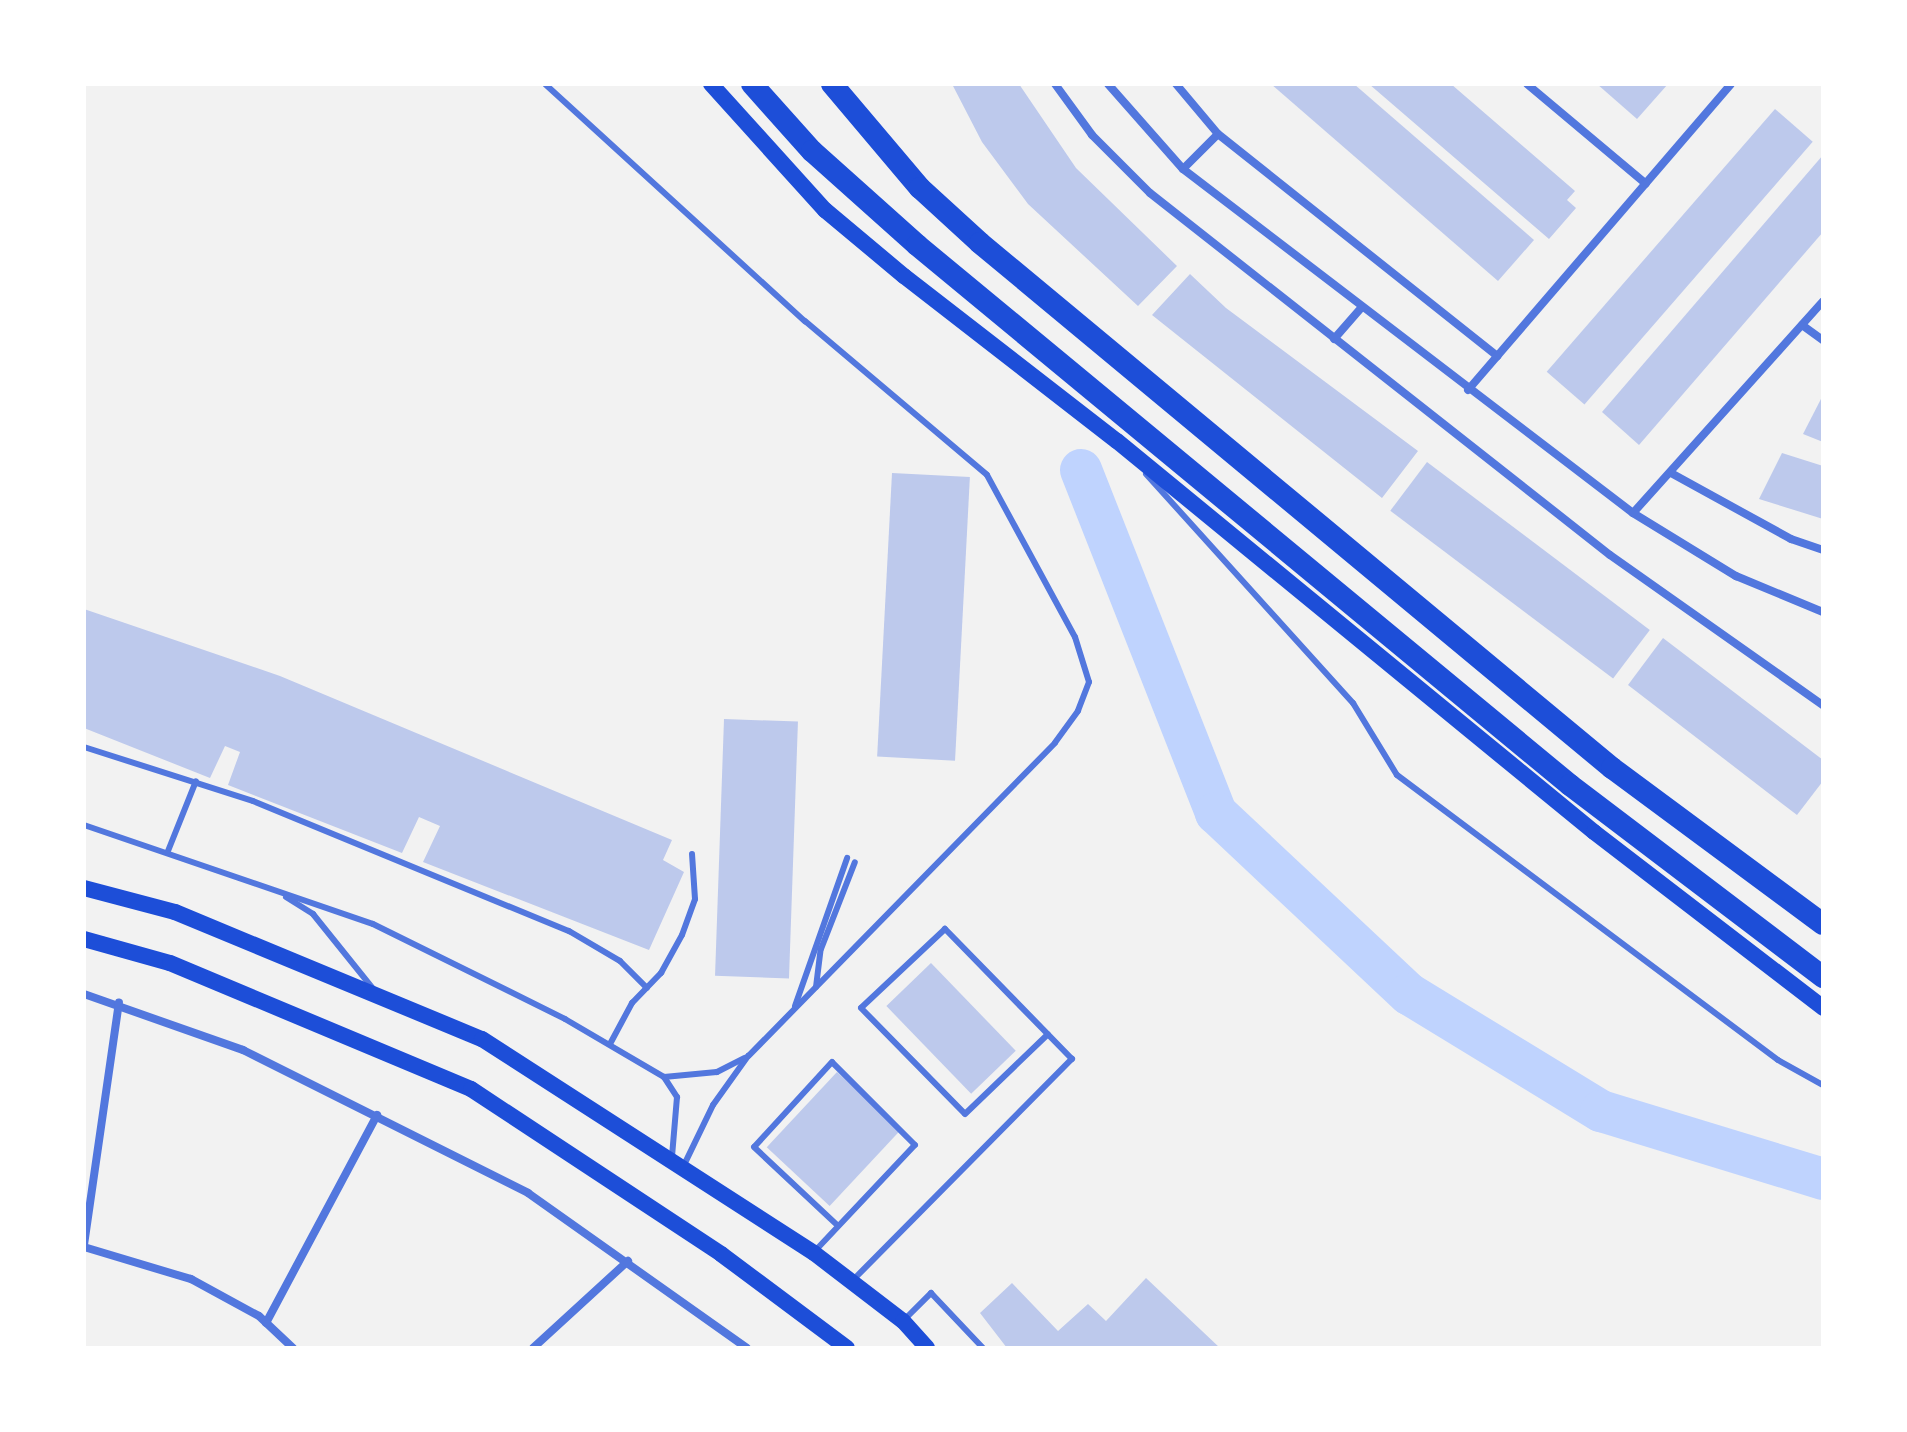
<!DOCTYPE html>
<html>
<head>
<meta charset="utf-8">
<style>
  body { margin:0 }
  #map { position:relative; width:1907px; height:1432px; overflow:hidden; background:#f2f2f2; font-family:"IBM Plex Sans",sans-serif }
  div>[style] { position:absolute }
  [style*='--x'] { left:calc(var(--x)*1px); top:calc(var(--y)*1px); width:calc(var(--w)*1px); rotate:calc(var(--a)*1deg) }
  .river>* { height:42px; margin:-21px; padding:0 21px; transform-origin:21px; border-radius:21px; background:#bfd3fe }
  .building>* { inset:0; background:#bdc9ec; transform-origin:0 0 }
  .service>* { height:6px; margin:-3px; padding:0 3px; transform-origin:3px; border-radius:3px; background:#5277de }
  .minor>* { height:8px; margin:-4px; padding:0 4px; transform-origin:4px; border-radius:4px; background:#5277de }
  .secondary>* { height:16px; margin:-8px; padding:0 8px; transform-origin:8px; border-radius:8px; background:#1d4ed8 }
  .motorway>* { height:22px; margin:-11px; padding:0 11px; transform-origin:11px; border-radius:11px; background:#1d4ed8 }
  span { translate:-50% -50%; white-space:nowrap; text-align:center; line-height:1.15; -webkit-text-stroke:7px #fff; paint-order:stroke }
  .frame { position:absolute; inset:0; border:86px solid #fff; pointer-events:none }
</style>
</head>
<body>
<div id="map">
  <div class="river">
    <div style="--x:1081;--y:470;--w:369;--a:68.5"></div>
    <div style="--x:1216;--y:813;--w:265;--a:43.2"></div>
    <div style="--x:1409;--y:994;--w:225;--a:31.4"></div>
    <div style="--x:1601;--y:1111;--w:232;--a:17"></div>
  </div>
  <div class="building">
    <div style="clip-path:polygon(952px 84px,1019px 84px,1076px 168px,1177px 266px,1138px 306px,1028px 204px,982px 142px)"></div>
    <div style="clip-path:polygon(1271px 84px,1354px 84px,1534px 240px,1498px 281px)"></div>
    <div style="clip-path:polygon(1369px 84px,1451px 84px,1575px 191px,1567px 200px,1576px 208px,1549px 239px)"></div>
    <div style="clip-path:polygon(1597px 84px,1668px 84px,1637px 119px)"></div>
    <div style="left:1775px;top:109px;width:50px;height:348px;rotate:41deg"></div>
    <div style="clip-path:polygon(1823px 155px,1823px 232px,1639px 445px,1602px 412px)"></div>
    <div style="clip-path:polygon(1190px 274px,1226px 308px,1418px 451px,1382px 498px,1152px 315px)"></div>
    <div style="clip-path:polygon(1823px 395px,1823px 442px,1803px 434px)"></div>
    <div style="clip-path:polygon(1782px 453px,1823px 466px,1823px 519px,1759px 499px)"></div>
    <div style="left:1427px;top:462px;width:279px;height:61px;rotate:37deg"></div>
    <div style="left:892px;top:473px;width:78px;height:284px;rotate:3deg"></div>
    <div style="clip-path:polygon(84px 609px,280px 676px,672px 840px,663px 860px,684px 872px,649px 950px,423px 862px,440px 826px,419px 817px,402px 853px,228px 785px,240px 752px,225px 746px,210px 778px,84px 728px)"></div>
    <div style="clip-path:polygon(1663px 638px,1823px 760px,1823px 781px,1797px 815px,1628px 685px)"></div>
    <div style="left:724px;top:719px;width:74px;height:257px;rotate:2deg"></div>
    <div style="left:931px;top:963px;width:122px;height:62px;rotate:46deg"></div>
    <div style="left:837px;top:1072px;width:86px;height:103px;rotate:43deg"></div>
    <div style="clip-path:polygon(1146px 1278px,1220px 1348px,1007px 1348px,980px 1313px,1012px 1283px,1058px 1331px,1088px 1304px,1106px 1321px)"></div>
  </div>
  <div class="service">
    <div style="--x:545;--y:84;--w:352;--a:42.4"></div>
    <div style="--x:805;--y:321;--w:238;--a:40.2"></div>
    <div style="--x:987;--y:475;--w:184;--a:61.5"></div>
    <div style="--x:1075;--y:637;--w:47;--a:72.7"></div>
    <div style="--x:1089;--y:682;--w:31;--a:111"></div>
    <div style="--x:1078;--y:711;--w:39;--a:126"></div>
    <div style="--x:1055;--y:743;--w:438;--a:134.4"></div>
    <div style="--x:748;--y:1056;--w:60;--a:125.5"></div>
    <div style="--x:713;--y:1105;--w:67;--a:115.8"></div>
    <div style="--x:1146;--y:474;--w:309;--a:47.9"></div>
    <div style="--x:1353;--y:703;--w:84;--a:58.6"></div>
    <div style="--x:1397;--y:775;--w:476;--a:36.8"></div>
    <div style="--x:1778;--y:1060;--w:51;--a:29.1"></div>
    <div style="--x:84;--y:747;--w:177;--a:17.7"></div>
    <div style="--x:253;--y:801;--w:342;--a:22.4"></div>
    <div style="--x:569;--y:931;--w:59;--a:30.5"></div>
    <div style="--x:620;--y:961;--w:38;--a:45"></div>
    <div style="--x:84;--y:825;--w:305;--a:18.9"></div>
    <div style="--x:373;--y:924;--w:214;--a:26.3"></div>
    <div style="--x:565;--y:1019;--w:115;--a:30.4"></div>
    <div style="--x:664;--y:1077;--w:24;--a:57"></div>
    <div style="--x:677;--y:1097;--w:60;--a:94.8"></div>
    <div style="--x:168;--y:851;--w:75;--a:-68.2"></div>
    <div style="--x:286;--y:897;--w:32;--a:32"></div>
    <div style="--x:313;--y:914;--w:97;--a:51.2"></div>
    <div style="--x:816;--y:987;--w:38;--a:-83"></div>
    <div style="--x:821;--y:949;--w:93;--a:-68.7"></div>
    <div style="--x:795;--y:1006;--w:157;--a:-70.6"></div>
    <div style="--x:610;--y:1044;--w:47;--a:-61.8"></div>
    <div style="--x:632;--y:1003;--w:42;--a:-46"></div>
    <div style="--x:661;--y:973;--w:43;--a:-61.1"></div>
    <div style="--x:682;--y:935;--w:38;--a:-70"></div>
    <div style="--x:695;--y:899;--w:45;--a:-93.8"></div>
    <div style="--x:664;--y:1077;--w:53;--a:-5.4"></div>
    <div style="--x:717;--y:1072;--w:31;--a:-27"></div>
    <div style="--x:814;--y:1252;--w:147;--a:-46.7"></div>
    <div style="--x:915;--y:1145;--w:117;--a:-135"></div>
    <div style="--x:832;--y:1062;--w:115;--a:132.5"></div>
    <div style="--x:754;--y:1147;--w:112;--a:43.2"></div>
    <div style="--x:854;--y:1279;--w:310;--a:-45.3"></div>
    <div style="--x:1072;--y:1059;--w:182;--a:-134.3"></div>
    <div style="--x:945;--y:929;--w:115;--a:136.8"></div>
    <div style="--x:861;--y:1008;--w:148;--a:45.5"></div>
    <div style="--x:965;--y:1114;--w:115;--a:-43.9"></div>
    <div style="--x:905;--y:1319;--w:37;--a:-45"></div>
    <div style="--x:931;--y:1293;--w:76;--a:46.6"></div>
  </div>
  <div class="minor">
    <div style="--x:1055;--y:84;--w:63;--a:54"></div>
    <div style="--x:1092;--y:135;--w:82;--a:45"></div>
    <div style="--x:1150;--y:193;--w:585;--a:38.2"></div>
    <div style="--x:1610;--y:555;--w:261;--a:35.2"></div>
    <div style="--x:1108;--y:84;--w:113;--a:48.6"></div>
    <div style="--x:1183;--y:169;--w:566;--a:37.4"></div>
    <div style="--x:1633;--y:513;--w:121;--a:31.5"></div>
    <div style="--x:1736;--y:576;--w:94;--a:22.5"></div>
    <div style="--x:1176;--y:84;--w:65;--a:50"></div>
    <div style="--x:1218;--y:134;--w:357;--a:38.5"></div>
    <div style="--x:1527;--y:84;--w:155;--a:40"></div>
    <div style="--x:1183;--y:169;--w:49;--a:-45"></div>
    <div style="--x:1802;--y:325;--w:26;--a:36"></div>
    <div style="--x:1334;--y:339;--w:41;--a:-48.9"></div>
    <div style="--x:1468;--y:390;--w:403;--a:-49.3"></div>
    <div style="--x:1671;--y:473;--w:137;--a:28.8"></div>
    <div style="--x:1791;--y:539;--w:34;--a:19"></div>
    <div style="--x:1633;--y:513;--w:285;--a:-48.1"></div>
    <div style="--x:84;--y:994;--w:169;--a:19.4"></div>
    <div style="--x:243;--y:1050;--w:319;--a:26.6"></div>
    <div style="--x:528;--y:1193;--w:268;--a:35.3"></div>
    <div style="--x:84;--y:1245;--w:245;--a:-81.8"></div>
    <div style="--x:84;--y:1247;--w:112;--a:16.7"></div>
    <div style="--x:191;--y:1279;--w:77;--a:28.6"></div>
    <div style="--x:259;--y:1316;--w:47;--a:43.3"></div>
    <div style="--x:266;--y:1323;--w:236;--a:-61.9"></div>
    <div style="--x:533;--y:1348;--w:129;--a:-42.5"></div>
  </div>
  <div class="secondary">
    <div style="--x:711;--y:84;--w:170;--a:47.9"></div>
    <div style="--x:825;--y:210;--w:103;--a:39.9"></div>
    <div style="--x:904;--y:276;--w:269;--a:37.8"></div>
    <div style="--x:1117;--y:441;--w:617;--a:39.34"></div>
    <div style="--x:1594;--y:832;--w:289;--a:37.5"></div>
    <div style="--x:84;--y:888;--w:94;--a:14.8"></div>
    <div style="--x:175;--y:912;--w:332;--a:22.5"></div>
    <div style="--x:482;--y:1039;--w:395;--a:32.8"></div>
    <div style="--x:814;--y:1253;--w:112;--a:37.4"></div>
    <div style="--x:903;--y:1321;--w:36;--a:48"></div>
    <div style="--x:84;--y:939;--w:89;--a:15.6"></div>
    <div style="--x:170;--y:963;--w:326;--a:22.7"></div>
    <div style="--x:471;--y:1089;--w:300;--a:33.4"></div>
    <div style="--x:721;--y:1254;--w:157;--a:36.7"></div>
  </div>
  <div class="motorway">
    <div style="--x:752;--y:84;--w:90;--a:48.2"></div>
    <div style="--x:812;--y:151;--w:141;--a:41.8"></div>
    <div style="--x:917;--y:245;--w:847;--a:39.59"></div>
    <div style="--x:1570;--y:785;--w:318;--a:37.2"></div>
    <div style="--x:832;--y:84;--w:136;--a:49.8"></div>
    <div style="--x:920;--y:188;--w:81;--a:42.5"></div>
    <div style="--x:980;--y:243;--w:822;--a:39.72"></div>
    <div style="--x:1612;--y:768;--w:262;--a:36.5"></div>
  </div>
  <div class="frame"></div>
</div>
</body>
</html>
